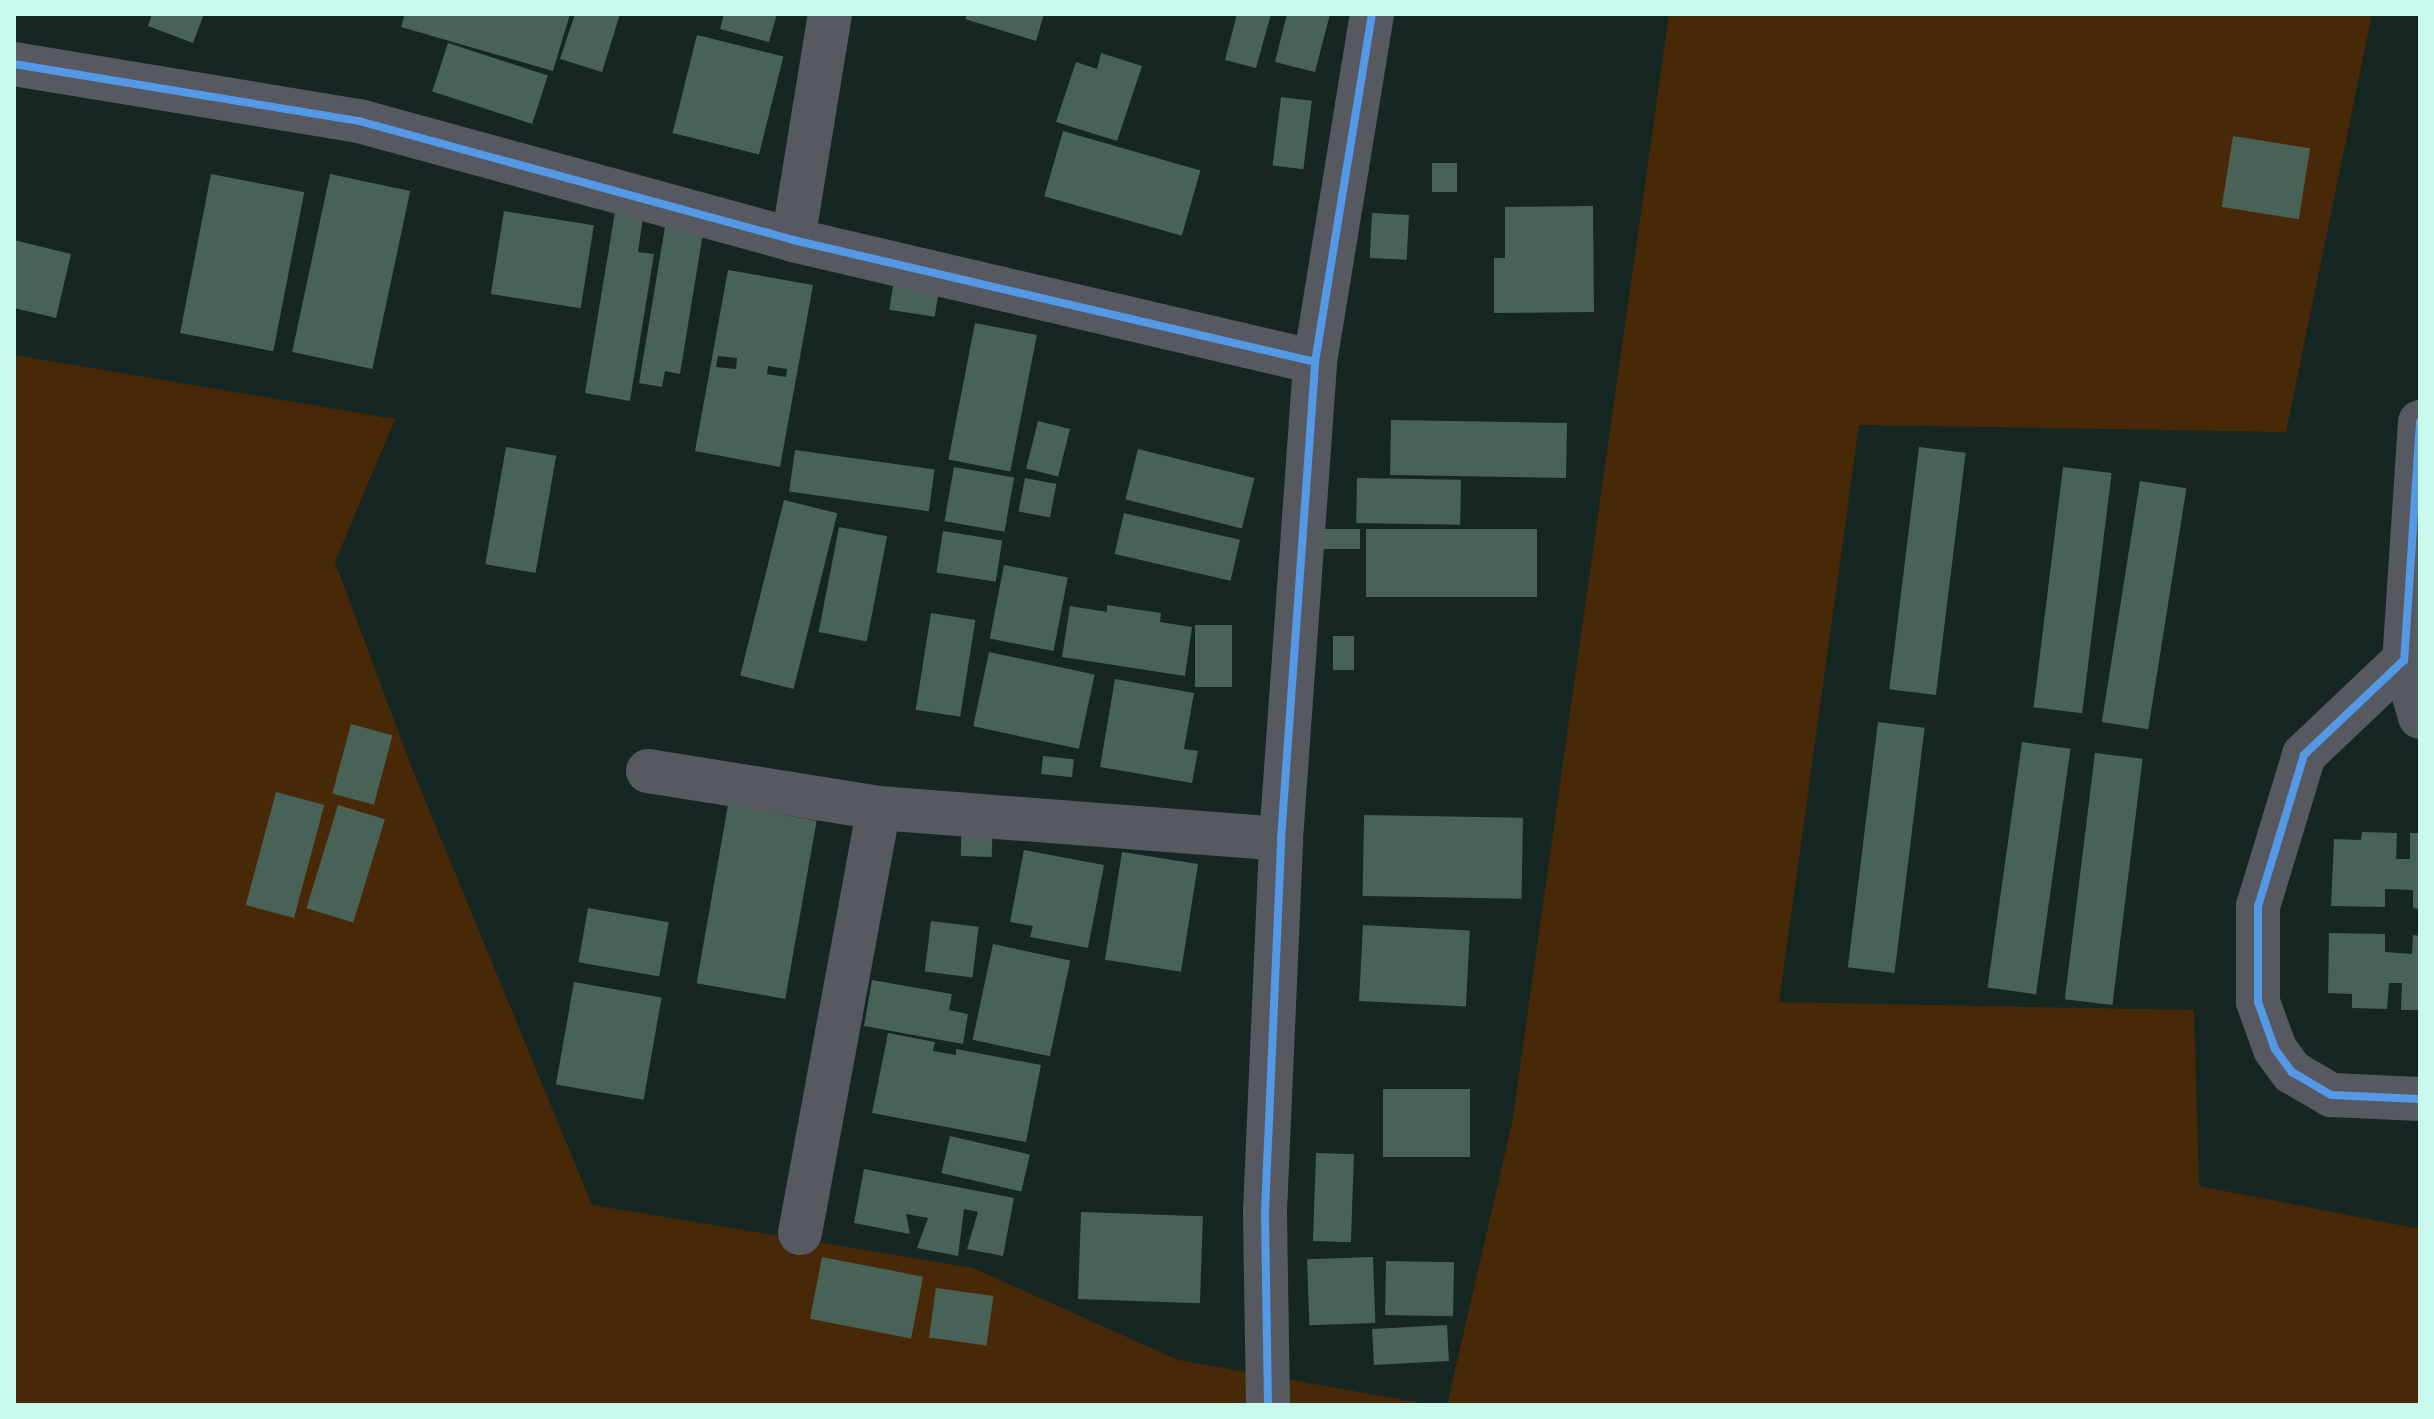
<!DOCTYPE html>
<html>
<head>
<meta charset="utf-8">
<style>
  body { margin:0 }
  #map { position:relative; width:2434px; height:1419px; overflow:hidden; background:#152623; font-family:"DejaVu Sans",sans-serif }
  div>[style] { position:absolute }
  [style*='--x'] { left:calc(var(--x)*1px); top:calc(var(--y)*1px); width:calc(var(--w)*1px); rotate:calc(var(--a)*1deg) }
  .green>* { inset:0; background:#482907 }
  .building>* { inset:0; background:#486257; transform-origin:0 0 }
  .minor>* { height:44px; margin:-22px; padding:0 22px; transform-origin:22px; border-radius:22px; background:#575961 }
  .cycleway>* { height:8px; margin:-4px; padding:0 4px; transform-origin:4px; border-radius:4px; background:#5399e6 }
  span { translate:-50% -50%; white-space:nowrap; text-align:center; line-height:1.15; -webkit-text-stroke:8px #03241e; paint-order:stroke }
  .frame { position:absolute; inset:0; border:16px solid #c9f8ec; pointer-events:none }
</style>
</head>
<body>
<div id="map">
  <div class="green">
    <div style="clip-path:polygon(1669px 14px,2372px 14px,2286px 432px,1859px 425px,1779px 1002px,2194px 1010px,2199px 1186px,2420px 1229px,2420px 1405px,1447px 1405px,1512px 1123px)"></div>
    <div style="clip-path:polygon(14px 355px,395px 419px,335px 562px,413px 771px,592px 1205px,973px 1268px,1178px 1360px,1433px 1405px,14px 1405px)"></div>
  </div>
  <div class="building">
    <div style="clip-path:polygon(152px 14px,204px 14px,193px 43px,148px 26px)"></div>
    <div style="clip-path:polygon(405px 14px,570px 14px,553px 71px,401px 27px)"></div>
    <div style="clip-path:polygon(575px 14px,620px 14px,602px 72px,560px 59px)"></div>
    <div style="clip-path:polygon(724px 14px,777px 14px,769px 42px,720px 29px)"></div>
    <div style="clip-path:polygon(967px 14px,1044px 14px,1036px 41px,965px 19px)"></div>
    <div style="clip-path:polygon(1237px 14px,1271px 14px,1256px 68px,1225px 60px)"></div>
    <div style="clip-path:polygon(1287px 14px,1330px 14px,1315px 72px,1275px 62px)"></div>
    <div style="left:697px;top:35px;width:89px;height:101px;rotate:14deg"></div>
    <div style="left:448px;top:43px;width:105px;height:51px;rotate:18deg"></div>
    <div style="clip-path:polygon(1101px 53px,1142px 66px,1117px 141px,1056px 122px,1076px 62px,1097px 69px)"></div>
    <div style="left:1281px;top:97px;width:31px;height:69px;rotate:7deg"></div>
    <div style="left:1063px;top:131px;width:143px;height:68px;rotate:16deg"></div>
    <div style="left:2233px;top:136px;width:78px;height:72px;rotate:9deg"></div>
    <div style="left:1457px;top:163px;width:29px;height:25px;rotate:90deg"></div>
    <div style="left:211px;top:174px;width:95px;height:162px;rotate:11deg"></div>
    <div style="left:330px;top:174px;width:82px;height:182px;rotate:12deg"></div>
    <div style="clip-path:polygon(1593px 206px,1594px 312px,1494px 313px,1494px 258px,1505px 258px,1505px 207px)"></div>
    <div style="left:504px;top:211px;width:91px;height:84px;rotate:9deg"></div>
    <div style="clip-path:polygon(615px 212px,643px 217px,638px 252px,654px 254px,630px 401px,585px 393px)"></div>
    <div style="left:1372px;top:213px;width:37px;height:45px;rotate:3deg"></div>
    <div style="clip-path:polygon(666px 221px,704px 227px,680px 374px,665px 371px,662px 387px,639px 383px)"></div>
    <div style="clip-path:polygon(14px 240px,71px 254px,56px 318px,14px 308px)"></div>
    <div style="clip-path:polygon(evenodd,728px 270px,813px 285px,780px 467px,695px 451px,728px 270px,718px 356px,737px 358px,736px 369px,716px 367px,718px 356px,728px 270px,768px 366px,787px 369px,786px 377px,767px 374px,768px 366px)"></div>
    <div style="left:894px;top:280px;width:46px;height:30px;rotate:9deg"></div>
    <div style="left:975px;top:323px;width:63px;height:139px;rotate:11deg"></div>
    <div style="left:1391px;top:420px;width:176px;height:55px;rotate:1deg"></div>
    <div style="left:1038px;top:421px;width:33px;height:49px;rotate:14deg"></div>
    <div style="left:506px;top:447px;width:51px;height:119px;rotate:10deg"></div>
    <div style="left:1919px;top:447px;width:47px;height:244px;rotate:7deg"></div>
    <div style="left:1138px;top:449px;width:120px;height:52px;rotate:14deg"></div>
    <div style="left:795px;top:450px;width:141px;height:42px;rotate:8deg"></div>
    <div style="left:954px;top:467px;width:61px;height:55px;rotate:10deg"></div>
    <div style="left:2063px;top:467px;width:49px;height:242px;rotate:7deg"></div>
    <div style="left:1025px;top:478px;width:32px;height:34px;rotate:11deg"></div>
    <div style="left:1357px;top:478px;width:104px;height:45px;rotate:1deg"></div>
    <div style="left:2140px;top:481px;width:47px;height:244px;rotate:9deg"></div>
    <div style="left:784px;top:500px;width:55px;height:181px;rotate:14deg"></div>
    <div style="left:1124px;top:513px;width:119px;height:42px;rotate:13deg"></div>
    <div style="left:839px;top:527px;width:49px;height:107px;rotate:11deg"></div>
    <div style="left:1322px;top:529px;width:38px;height:20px"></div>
    <div style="left:1366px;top:529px;width:171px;height:68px"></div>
    <div style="left:943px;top:531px;width:60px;height:42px;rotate:9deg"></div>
    <div style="left:1004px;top:565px;width:65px;height:75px;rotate:11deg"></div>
    <div style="clip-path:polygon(1107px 605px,1161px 613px,1160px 622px,1192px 627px,1185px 676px,1062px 657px,1070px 606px,1107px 612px)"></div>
    <div style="left:931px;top:613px;width:45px;height:98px;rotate:9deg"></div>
    <div style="left:1195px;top:625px;width:37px;height:62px"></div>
    <div style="left:1354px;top:636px;width:34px;height:21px;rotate:90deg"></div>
    <div style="left:989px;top:652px;width:108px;height:76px;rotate:12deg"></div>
    <div style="clip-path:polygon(1115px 679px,1194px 693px,1184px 749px,1198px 751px,1192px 783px,1100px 767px)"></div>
    <div style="left:1878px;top:722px;width:47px;height:247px;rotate:7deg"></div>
    <div style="left:351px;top:724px;width:43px;height:72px;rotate:15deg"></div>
    <div style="left:2022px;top:742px;width:49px;height:248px;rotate:8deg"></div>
    <div style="left:2095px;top:753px;width:48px;height:248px;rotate:7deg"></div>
    <div style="left:1043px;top:756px;width:31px;height:18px;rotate:6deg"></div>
    <div style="left:276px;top:792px;width:50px;height:117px;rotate:15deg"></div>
    <div style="left:338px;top:805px;width:49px;height:108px;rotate:17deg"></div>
    <div style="left:728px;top:805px;width:90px;height:181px;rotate:10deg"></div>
    <div style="left:1364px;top:815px;width:159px;height:81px;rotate:1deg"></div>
    <div style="left:962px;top:819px;width:31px;height:37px;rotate:2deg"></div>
    <div style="clip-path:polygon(2362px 832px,2397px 833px,2396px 859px,2410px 859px,2410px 833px,2420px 833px,2420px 909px,2413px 908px,2413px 890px,2385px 889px,2385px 907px,2331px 906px,2334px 839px,2361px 840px)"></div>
    <div style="clip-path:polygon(1024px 850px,1104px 865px,1088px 948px,1030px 937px,1033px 926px,1010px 922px)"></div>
    <div style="left:1122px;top:852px;width:77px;height:109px;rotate:9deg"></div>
    <div style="left:588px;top:908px;width:82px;height:55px;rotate:10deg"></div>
    <div style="left:931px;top:921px;width:48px;height:51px;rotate:7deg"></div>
    <div style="left:1363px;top:925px;width:107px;height:76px;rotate:3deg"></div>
    <div style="clip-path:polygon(2329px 933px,2385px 934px,2385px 952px,2412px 954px,2413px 935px,2420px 936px,2420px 1010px,2401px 1010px,2402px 983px,2389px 983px,2387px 1009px,2352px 1008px,2352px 994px,2328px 993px)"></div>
    <div style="left:993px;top:944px;width:79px;height:98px;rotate:12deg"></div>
    <div style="clip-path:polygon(872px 980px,952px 994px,949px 1010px,968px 1014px,963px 1044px,864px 1026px)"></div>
    <div style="left:574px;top:982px;width:89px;height:104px;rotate:10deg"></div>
    <div style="clip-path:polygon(888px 1033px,935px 1042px,933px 1051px,956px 1055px,956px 1049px,1041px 1065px,1026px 1142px,872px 1113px)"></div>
    <div style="left:1470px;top:1089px;width:68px;height:87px;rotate:90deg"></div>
    <div style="left:950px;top:1136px;width:82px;height:38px;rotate:13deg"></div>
    <div style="left:1316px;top:1153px;width:38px;height:88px;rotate:2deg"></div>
    <div style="clip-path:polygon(864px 1169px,1014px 1198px,1003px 1256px,967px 1249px,978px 1212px,964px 1209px,958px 1256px,917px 1248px,928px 1218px,906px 1214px,910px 1234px,854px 1223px)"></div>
    <div style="left:1081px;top:1212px;width:122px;height:87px;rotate:2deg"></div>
    <div style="left:822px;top:1257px;width:103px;height:63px;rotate:11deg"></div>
    <div style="left:1373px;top:1257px;width:66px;height:66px;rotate:88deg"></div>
    <div style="left:1386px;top:1261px;width:68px;height:54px;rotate:1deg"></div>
    <div style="left:936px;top:1288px;width:58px;height:50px;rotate:8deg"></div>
    <div style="left:1447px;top:1325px;width:36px;height:75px;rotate:87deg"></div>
  </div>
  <div class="minor">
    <div style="--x:14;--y:64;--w:350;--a:9.4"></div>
    <div style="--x:359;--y:121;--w:450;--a:15.3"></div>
    <div style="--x:793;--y:240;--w:536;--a:13.15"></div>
    <div style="--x:793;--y:240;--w:229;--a:-80.7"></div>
    <div style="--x:2420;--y:422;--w:239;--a:93.8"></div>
    <div style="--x:2404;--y:660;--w:138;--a:136.5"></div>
    <div style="--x:2304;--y:755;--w:158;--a:106.9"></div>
    <div style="--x:2258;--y:906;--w:96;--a:90"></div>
    <div style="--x:2258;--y:1002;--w:50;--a:70.1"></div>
    <div style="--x:2275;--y:1049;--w:29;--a:54"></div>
    <div style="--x:2292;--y:1072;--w:45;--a:30.5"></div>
    <div style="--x:2331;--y:1095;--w:89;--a:2.6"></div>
    <div style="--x:2404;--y:660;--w:59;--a:74.3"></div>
    <div style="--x:648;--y:771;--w:234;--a:9.1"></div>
    <div style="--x:879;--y:808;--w:403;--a:4.4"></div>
    <div style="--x:800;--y:1233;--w:432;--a:-79.5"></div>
    <div style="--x:1268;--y:1405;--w:194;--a:-90.9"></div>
    <div style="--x:1265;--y:1211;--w:372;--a:-87.5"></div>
    <div style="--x:1281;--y:839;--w:478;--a:-85.9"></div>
    <div style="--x:1315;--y:362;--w:353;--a:-80.7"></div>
  </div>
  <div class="cycleway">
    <div style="--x:14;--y:64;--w:350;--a:9.4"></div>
    <div style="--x:359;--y:121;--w:450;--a:15.3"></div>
    <div style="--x:793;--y:240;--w:536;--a:13.15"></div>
    <div style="--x:2420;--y:422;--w:239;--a:93.8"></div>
    <div style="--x:2404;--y:660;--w:138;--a:136.5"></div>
    <div style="--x:2304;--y:755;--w:158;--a:106.9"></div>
    <div style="--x:2258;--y:906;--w:96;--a:90"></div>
    <div style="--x:2258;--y:1002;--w:50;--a:70.1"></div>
    <div style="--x:2275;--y:1049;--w:29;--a:54"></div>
    <div style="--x:2292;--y:1072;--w:45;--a:30.5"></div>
    <div style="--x:2331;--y:1095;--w:89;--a:2.6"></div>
    <div style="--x:1268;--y:1405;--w:194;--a:-90.9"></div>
    <div style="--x:1265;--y:1211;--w:372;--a:-87.5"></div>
    <div style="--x:1281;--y:839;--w:478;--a:-85.9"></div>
    <div style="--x:1315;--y:362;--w:353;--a:-80.7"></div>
  </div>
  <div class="frame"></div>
</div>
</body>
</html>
